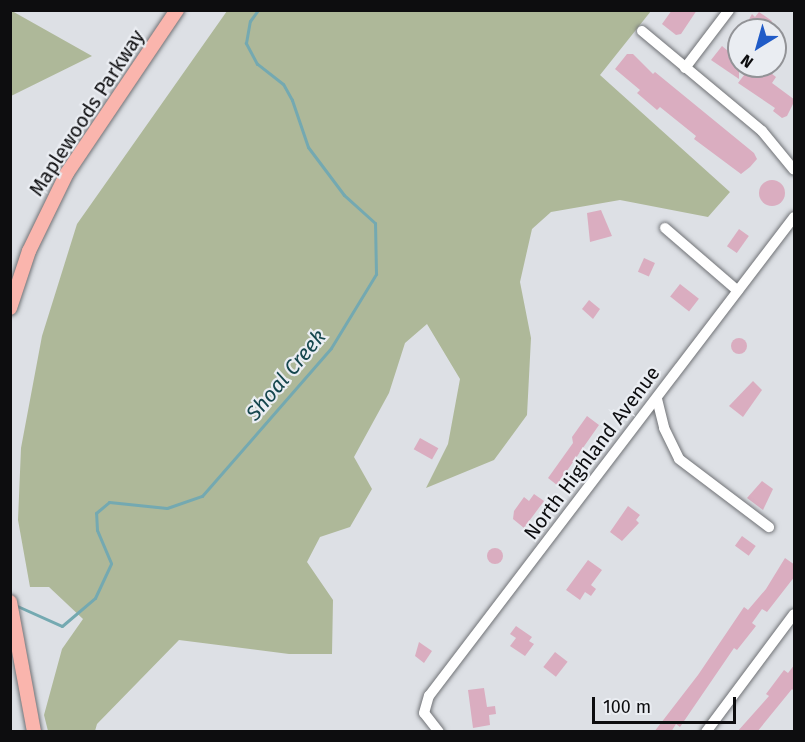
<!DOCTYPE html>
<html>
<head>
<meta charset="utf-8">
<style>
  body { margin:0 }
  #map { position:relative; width:805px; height:742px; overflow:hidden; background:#dde0e5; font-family:"Fira Sans",sans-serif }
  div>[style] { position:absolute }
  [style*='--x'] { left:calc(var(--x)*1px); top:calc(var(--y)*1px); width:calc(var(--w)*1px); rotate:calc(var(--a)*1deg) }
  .green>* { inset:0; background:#aeb899 }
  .stream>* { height:3px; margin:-1.5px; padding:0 1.5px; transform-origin:1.5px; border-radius:1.5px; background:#74a9b1 }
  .building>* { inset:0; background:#daadc0; transform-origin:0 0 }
  .round { border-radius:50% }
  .roads { filter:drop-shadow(0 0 2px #707276) drop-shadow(0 0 2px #707276) }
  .minor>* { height:10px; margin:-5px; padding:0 5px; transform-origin:5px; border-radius:5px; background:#fff }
  .major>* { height:14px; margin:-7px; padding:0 7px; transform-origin:7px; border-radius:7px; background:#fab5ad }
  span { translate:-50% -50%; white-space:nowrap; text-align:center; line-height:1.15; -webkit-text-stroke:4.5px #eaedf2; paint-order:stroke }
  .street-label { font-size:20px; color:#0d0d0f }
  .water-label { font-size:21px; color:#15464d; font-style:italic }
  .frame { position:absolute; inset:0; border:12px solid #0d0d0f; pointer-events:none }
  .north { position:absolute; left:727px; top:18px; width:60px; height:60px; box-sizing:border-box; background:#eaedf2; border:2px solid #929397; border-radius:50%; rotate:217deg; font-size:16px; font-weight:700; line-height:24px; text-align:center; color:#0d0d0f }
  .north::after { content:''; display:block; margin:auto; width:21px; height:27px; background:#205bc7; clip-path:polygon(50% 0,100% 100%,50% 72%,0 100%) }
  .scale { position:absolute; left:592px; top:697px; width:144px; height:27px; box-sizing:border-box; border:3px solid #0d0d0f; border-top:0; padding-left:8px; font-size:18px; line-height:21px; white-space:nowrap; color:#0d0d0f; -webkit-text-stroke:4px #eaedf2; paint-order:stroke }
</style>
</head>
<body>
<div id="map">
  <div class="green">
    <div style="clip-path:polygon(11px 10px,12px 11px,92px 56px,11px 96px)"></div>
    <div style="clip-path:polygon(227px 11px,651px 11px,600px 75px,730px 192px,708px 217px,620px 200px,551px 212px,532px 229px,520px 282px,531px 338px,527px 415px,494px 460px,426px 488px,448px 444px,460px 379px,427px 324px,405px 343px,389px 393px,354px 457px,372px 489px,350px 527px,320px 537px,307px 562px,333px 600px,332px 654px,289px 654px,179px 640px,97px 724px,95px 731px,48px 731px,44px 715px,62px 649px,83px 619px,49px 587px,30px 587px,18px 520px,21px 448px,42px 336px,77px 224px)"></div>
  </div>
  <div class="stream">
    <div style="--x:15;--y:605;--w:51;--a:24.1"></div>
    <div style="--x:62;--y:626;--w:43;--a:-40.3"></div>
    <div style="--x:95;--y:598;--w:38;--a:-65"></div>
    <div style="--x:111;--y:563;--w:36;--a:-113"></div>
    <div style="--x:97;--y:530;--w:17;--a:-93"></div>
    <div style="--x:96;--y:513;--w:17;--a:-40"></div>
    <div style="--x:109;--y:502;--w:58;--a:5.9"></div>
    <div style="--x:167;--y:508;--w:37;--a:-19"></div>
    <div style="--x:202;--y:496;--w:196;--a:-48.9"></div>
    <div style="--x:331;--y:348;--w:87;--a:-58.7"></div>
    <div style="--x:376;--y:274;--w:51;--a:-91.1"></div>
    <div style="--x:375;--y:223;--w:42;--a:-137.9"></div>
    <div style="--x:344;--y:195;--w:60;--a:-126.9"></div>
    <div style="--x:308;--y:147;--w:50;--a:-108.8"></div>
    <div style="--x:292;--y:100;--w:18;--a:-119"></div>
    <div style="--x:283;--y:84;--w:33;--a:-142"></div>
    <div style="--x:257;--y:64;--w:24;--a:-118"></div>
    <div style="--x:246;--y:43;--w:22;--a:-80"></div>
    <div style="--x:250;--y:21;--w:14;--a:-54"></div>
  </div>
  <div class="building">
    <div style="clip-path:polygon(672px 10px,697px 10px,681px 34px,676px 35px,662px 24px)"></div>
    <div style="clip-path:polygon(759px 12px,772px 21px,770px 24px,778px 30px,743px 30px,752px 14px,755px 17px)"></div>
    <div style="clip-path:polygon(722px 46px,739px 60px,739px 79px,711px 60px)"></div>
    <div style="clip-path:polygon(627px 54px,633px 54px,653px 74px,655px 72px,754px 153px,757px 159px,750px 167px,741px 174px,694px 139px,696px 136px,660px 107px,657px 110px,637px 93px,640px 90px,615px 69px)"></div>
    <div style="clip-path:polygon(751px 66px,762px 66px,776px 77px,772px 83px,795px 100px,787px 116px,782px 118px,773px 111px,775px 108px,738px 83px)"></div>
    <div class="round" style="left:759px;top:180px;width:26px;height:26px"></div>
    <div style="clip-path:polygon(601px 210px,612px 236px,590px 242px,587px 213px)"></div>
    <div style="left:739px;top:229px;width:12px;height:21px;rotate:35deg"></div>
    <div style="left:644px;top:258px;width:12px;height:15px;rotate:24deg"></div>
    <div style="left:680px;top:284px;width:24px;height:16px;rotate:38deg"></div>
    <div style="clip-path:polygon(589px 300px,600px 309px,593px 319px,582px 309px)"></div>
    <div class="round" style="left:731px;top:338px;width:16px;height:16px"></div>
    <div style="clip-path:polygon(753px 381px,762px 390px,743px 417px,729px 406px)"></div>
    <div style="clip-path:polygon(587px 416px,599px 425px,557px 485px,548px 478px,573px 443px,572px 437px)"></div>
    <div style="left:420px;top:438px;width:21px;height:13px;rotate:29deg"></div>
    <div style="clip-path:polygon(762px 481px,773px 489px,763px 510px,747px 498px)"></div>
    <div style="clip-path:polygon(534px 494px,544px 501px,524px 528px,513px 519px,514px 511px,524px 497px,529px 501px)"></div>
    <div style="clip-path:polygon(628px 506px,640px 515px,636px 520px,639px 523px,622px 541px,610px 532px)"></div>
    <div style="left:742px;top:536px;width:17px;height:12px;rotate:36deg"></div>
    <div class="round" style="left:487px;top:548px;width:16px;height:16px"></div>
    <div style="clip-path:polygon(785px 558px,795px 565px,795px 576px,767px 612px,762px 609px,752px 623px,756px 626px,737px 650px,734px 648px,680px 727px,676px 724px,671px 732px,654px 732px,698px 675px,744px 607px,748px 610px,766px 589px)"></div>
    <div style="clip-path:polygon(588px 560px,602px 570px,591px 585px,596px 589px,591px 596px,585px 592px,580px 600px,566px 590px)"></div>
    <div style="clip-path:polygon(516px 626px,532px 637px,529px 641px,534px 644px,525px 656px,510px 646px,516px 638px,510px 634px)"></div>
    <div style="clip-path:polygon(419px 642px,432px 651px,424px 663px,415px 656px)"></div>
    <div style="left:555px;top:652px;width:16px;height:19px;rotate:38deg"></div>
    <div style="clip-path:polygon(795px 664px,795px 692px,792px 689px,757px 732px,737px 732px,769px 696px,766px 694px,784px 670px,788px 673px)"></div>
    <div style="clip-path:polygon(484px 688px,487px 707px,495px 706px,496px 714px,489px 715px,490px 725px,473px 728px,468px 690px)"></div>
  </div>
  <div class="roads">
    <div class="minor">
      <div style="--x:642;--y:31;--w:156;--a:39.8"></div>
      <div style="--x:762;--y:131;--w:50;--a:50.6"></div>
      <div style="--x:685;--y:68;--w:73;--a:-52.8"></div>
      <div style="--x:665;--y:228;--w:96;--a:40.8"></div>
      <div style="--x:657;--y:399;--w:30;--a:76"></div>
      <div style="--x:664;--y:428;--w:34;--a:64"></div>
      <div style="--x:679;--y:459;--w:113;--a:37.1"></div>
      <div style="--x:439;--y:732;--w:24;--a:-128"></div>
      <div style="--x:424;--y:713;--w:18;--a:-74"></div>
      <div style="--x:429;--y:696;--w:602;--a:-52.69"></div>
      <div style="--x:706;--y:732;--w:147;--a:-53.3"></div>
    </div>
    <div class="major">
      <div style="--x:10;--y:308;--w:60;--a:-71.6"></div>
      <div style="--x:29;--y:251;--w:87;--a:-64"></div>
      <div style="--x:67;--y:173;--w:197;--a:-56"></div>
      <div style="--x:10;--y:602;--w:132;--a:79.5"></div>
    </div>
  </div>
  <div class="street-label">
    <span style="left:87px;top:113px;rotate:-57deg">Maplewoods Parkway</span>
    <span style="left:592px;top:453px;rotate:-53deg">North Highland Avenue</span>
  </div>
  <div class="water-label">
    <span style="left:286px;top:375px;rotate:-50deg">Shoal Creek</span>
  </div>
  <div class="frame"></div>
  <div class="north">N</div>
  <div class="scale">100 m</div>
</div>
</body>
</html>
